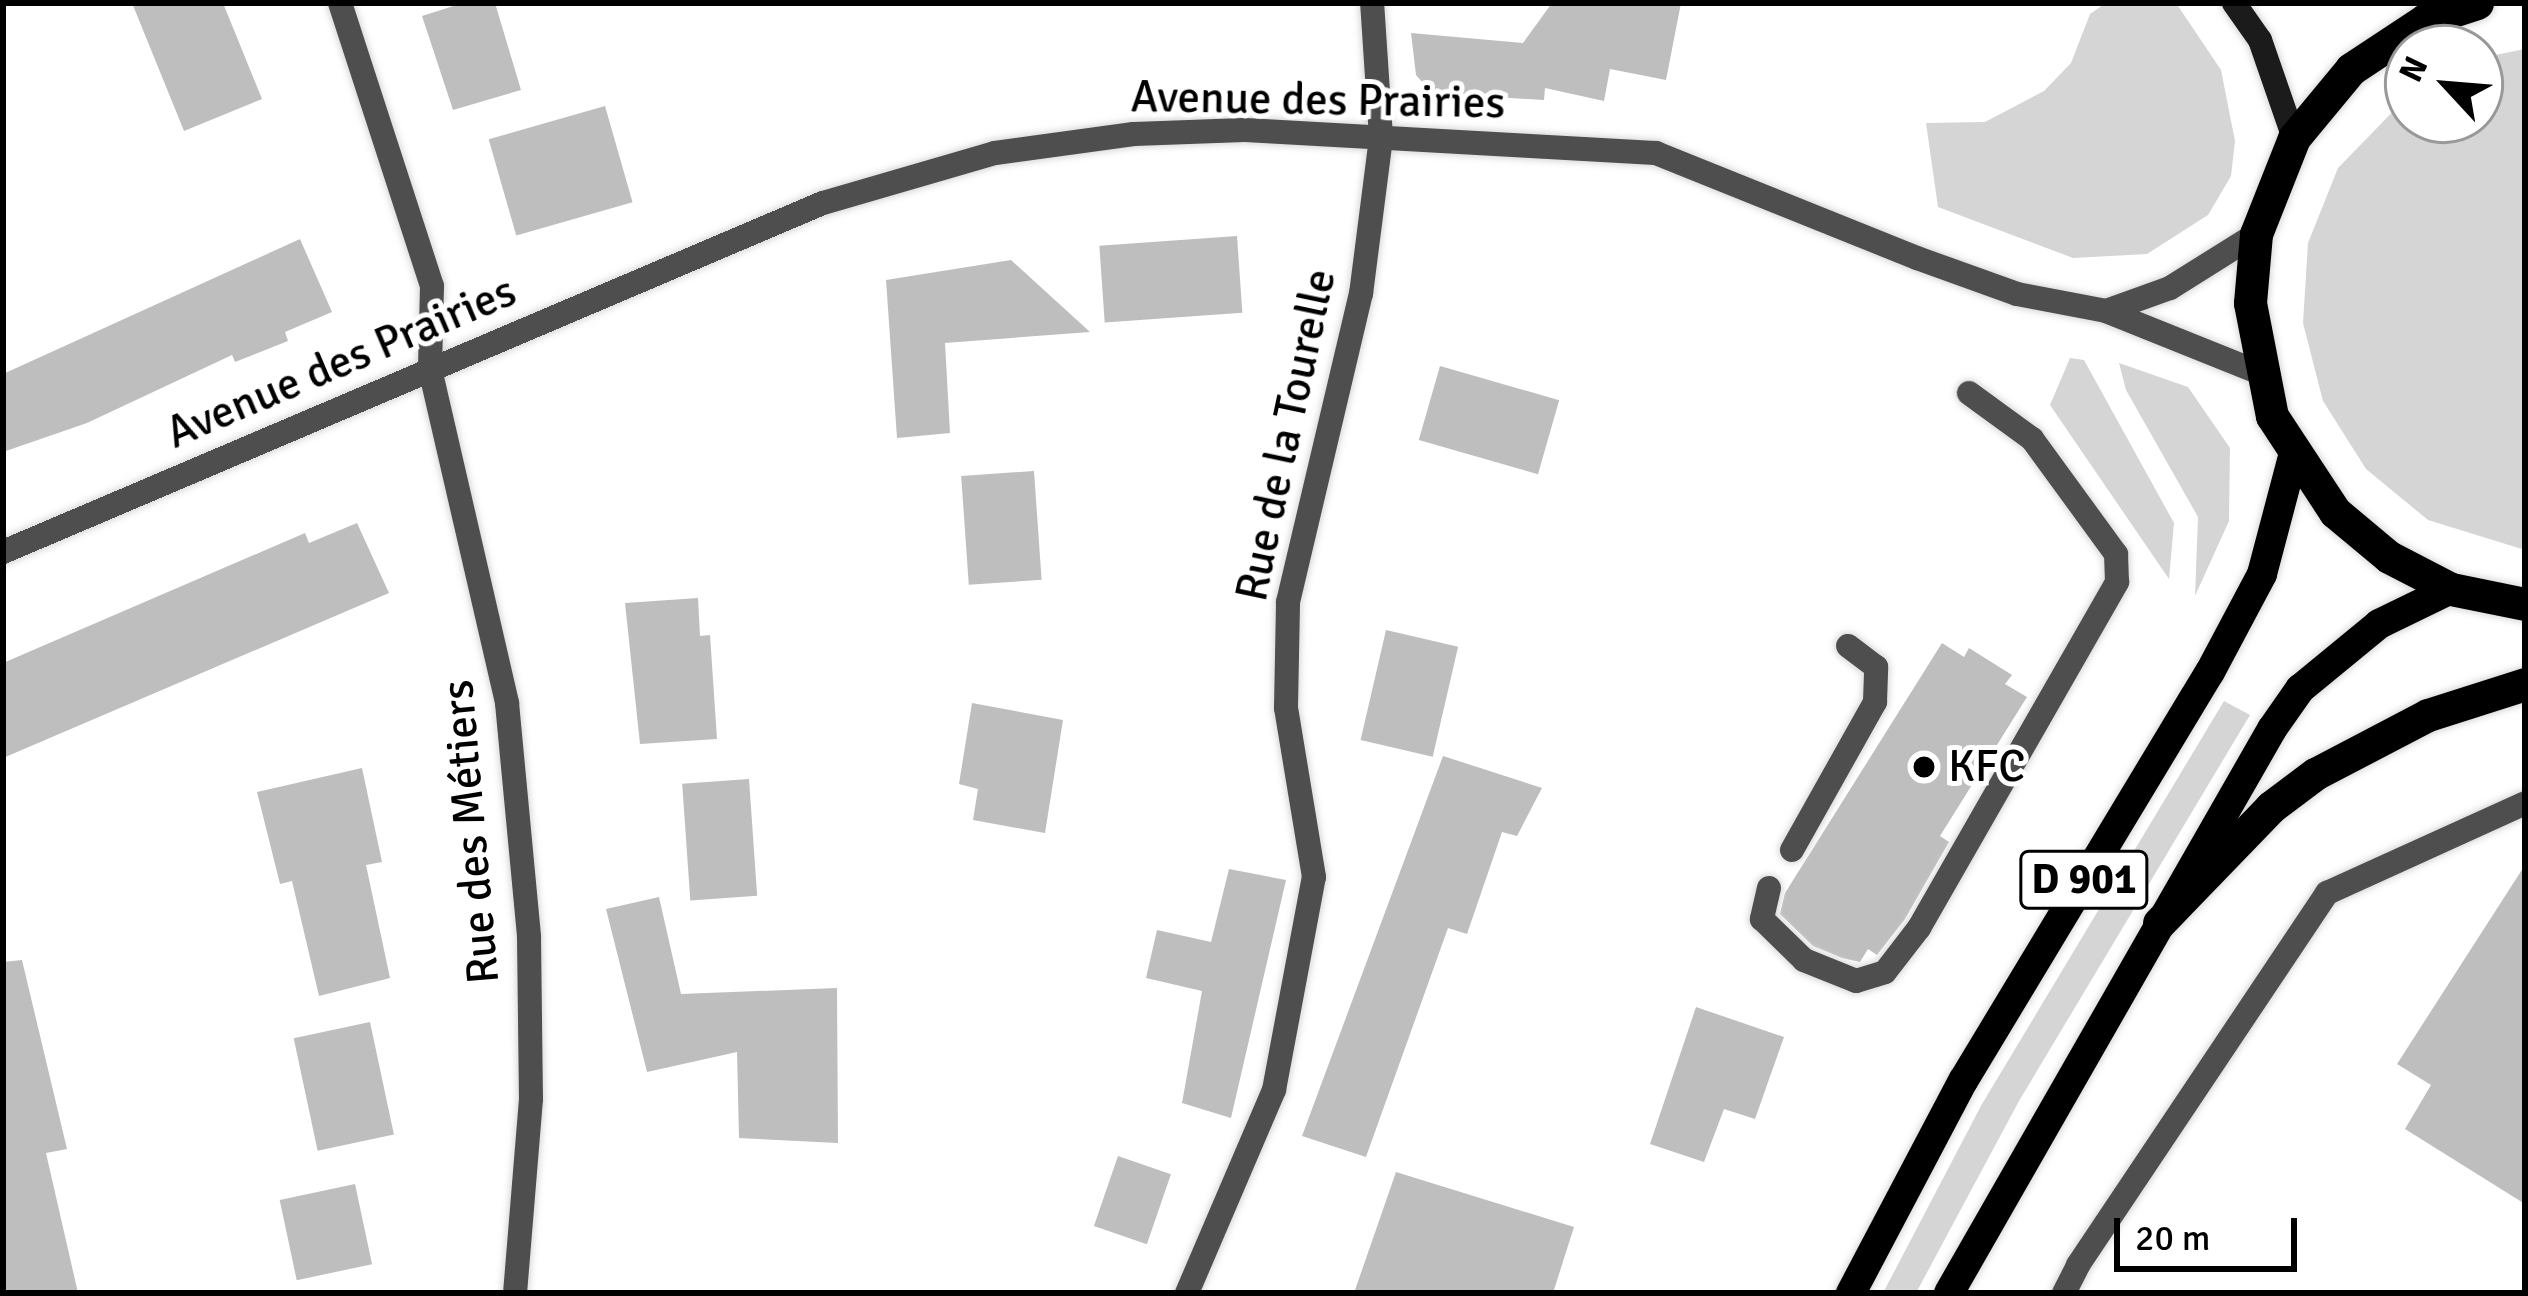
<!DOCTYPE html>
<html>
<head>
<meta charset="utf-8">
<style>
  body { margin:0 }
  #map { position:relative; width:2528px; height:1296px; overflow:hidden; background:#fff; font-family:Signika,sans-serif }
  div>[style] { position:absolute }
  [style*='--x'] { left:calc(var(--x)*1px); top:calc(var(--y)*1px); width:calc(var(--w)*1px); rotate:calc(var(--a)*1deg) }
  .green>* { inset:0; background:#d5d5d5 }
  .building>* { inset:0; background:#bebebe; transform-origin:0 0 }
  .roads { filter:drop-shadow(0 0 3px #dbdbdb) drop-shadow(0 0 3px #dbdbdb) }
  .service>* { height:24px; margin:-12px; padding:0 12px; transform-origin:12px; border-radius:12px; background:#4e4e4e }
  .minor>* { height:24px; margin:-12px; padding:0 12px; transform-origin:12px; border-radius:12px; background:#4e4e4e }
  .tertiary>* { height:24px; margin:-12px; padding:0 12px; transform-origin:12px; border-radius:12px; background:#4e4e4e }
  .secondary>* { height:24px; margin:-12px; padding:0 12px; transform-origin:12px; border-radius:12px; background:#1b1b1b }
  .primary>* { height:30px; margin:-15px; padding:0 15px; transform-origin:15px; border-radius:15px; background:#000 }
  .trunk>* { height:33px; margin:-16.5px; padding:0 16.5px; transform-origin:16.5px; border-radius:16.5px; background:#000 }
  .dots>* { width:33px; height:33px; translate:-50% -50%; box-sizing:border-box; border:6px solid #fff; border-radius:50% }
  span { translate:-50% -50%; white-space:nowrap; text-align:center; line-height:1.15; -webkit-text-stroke:10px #fff; paint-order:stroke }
  .shield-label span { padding:3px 9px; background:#fff; border:3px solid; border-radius:9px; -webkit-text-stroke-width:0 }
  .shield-label { font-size:42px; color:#000; font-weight:700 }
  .street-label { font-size:45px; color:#000 }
  .poi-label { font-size:45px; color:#000 }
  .left { translate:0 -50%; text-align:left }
  .frame { position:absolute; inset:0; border:6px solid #000; pointer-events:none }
  .north { position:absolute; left:2384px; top:24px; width:120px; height:120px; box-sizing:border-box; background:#fff; border:3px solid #999; border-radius:50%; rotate:296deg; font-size:33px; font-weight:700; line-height:48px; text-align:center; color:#000 }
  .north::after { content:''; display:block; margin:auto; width:42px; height:54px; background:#000; clip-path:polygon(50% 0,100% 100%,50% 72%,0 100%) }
  .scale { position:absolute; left:2114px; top:1218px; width:183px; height:54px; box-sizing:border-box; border:6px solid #000; border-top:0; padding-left:15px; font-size:36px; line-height:42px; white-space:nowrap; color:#000; -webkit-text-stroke:9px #fff; paint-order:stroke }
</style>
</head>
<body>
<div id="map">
  <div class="green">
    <div style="clip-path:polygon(2106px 3px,2176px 3px,2221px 70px,2235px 141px,2231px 176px,2208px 215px,2147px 254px,2073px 258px,1938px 207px,1926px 123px,1985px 122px,2044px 91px,2071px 63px,2090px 14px)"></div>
    <div style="clip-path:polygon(2525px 49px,2525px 550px,2428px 520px,2366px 469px,2323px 401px,2303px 323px,2308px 243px,2338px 168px,2408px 96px,2408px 120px,2480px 120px,2480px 58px)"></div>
    <div style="clip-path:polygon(2070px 358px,2084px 360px,2174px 523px,2169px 579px,2050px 405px)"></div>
    <div style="clip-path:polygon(2119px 363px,2188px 387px,2230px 448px,2229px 521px,2195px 596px,2198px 517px,2126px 390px)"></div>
    <div style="clip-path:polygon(2224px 701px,2250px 715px,2019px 1101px,1916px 1293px,1883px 1293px,1982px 1104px)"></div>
  </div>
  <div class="building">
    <div style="clip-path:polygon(132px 3px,223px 3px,262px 99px,184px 131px)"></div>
    <div style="clip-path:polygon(463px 3px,495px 3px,521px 90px,453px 110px,422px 16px)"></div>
    <div style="clip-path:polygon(1552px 3px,1681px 3px,1666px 80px,1610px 69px,1604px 101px,1545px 88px,1544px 100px,1432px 93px,1416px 75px,1411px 33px,1523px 43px)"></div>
    <div style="left:605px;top:106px;width:100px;height:121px;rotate:74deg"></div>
    <div style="left:1237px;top:236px;width:77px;height:138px;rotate:86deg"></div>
    <div style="clip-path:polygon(300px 239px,332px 312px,285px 332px,288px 341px,235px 362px,232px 355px,87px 423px,3px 452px,3px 374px)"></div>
    <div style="clip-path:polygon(1011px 260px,1090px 332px,945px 343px,950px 433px,897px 438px,886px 280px)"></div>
    <div style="left:1440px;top:366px;width:124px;height:77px;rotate:16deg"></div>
    <div style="left:1034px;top:471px;width:109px;height:73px;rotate:86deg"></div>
    <div style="clip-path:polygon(357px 523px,389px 593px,3px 758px,3px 663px,305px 533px,309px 543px)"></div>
    <div style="clip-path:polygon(698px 598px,700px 636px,710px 635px,717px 739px,640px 744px,625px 603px)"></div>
    <div style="left:1386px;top:630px;width:74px;height:113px;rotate:13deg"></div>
    <div style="clip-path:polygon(1942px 643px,1964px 657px,1969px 648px,2012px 675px,2005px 684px,2027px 697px,1940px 836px,1949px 842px,1905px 919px,1877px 955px,1868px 949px,1860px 962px,1842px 958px,1813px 946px,1780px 914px,1785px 893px)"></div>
    <div style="clip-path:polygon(972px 703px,1063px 720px,1045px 833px,973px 820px,978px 789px,959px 784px)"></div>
    <div style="clip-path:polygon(1443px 756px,1542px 788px,1517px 836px,1502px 832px,1467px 934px,1448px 928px,1366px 1157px,1302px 1136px)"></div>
    <div style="clip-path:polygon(362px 768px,382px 862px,366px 865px,390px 978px,319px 996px,292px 881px,280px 884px,257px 792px)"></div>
    <div style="left:749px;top:779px;width:117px;height:67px;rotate:86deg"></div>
    <div style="clip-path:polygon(2525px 865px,2525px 1204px,2405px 1129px,2431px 1085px,2397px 1064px)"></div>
    <div style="clip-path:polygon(1229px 869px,1286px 880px,1231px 1118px,1182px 1103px,1202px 991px,1146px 978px,1157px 930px,1211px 942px)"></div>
    <div style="clip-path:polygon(659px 897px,681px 994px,837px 988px,838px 1143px,739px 1138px,737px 1052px,647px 1072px,606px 909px)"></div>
    <div style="clip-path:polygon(22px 960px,67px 1149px,46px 1153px,78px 1293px,3px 1293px,3px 962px)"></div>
    <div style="clip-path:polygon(1696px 1007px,1784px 1037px,1755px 1119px,1724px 1109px,1704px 1162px,1650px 1144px)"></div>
    <div style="left:370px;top:1022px;width:115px;height:78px;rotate:78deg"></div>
    <div style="left:1118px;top:1156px;width:56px;height:74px;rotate:19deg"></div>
    <div style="clip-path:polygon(1396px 1172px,1574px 1227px,1553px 1293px,1354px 1293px)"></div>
    <div style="left:355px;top:1184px;width:82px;height:77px;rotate:78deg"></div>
  </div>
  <div class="roads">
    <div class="service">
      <div style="--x:1792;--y:850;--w:170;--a:-60.7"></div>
      <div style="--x:1875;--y:702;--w:35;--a:-88"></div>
      <div style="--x:1876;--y:667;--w:35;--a:-143"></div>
      <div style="--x:1769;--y:888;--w:32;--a:103"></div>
      <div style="--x:1762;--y:919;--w:59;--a:44.3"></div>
      <div style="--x:1804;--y:960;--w:56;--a:22"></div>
      <div style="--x:1856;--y:981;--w:30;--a:-17"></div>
      <div style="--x:1885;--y:972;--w:56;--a:-52.3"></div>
      <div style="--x:1919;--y:928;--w:399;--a:-60.2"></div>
      <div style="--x:2117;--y:582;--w:28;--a:-92"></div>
      <div style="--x:2116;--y:554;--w:142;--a:-126.1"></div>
      <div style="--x:2032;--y:439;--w:78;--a:-143.9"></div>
      <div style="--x:2078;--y:1265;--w:448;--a:-56.2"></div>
      <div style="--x:2327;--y:893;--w:217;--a:-24.4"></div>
    </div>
    <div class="minor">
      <div style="--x:340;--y:3;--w:298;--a:72"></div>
      <div style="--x:432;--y:286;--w:83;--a:91.4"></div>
      <div style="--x:430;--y:369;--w:343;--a:77"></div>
      <div style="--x:507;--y:703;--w:235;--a:84.6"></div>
      <div style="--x:529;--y:937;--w:162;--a:89.3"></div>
      <div style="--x:531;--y:1099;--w:195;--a:94.7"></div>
      <div style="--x:1187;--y:1293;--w:221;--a:-66.8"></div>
      <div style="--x:1274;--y:1090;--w:217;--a:-79.4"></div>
      <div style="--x:1314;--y:877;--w:171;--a:-99.4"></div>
      <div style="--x:1286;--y:708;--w:106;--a:-88.9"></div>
      <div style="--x:1288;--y:602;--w:317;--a:-76.7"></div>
      <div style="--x:1361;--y:294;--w:158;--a:-82.7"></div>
      <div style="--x:1381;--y:137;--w:134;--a:-93.8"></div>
      <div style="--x:2064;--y:1293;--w:31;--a:-63"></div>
    </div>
    <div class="tertiary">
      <div style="--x:2106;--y:311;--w:68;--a:-19.8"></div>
      <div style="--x:2170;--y:288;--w:102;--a:-32.1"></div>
      <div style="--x:3;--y:552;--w:891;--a:-23.06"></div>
      <div style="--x:823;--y:203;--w:179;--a:-16.2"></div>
      <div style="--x:995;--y:153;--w:140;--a:-7.8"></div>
      <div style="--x:1134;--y:134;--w:110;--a:-2.1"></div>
      <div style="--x:1244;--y:130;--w:413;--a:3.2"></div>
      <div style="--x:1656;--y:153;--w:281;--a:21.9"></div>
      <div style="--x:1917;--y:258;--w:106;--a:19.8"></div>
      <div style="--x:2017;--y:294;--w:91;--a:10.8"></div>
      <div style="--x:2106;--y:311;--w:164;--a:21.9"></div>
    </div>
    <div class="secondary">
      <div style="--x:2234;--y:3;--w:45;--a:54.9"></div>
      <div style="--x:2260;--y:40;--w:104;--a:70.9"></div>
    </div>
    <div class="primary">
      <div style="--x:1851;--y:1293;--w:240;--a:-62.2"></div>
      <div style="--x:1963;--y:1081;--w:478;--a:-58.9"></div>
      <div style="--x:2210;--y:672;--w:111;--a:-62"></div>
      <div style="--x:2262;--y:574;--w:121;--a:-75.2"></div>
      <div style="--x:1949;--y:1293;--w:650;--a:-60.2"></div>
      <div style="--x:2272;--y:729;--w:49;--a:-55"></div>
      <div style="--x:2300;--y:689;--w:102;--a:-39.4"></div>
      <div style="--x:2379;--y:624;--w:80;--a:-25.9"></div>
    </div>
    <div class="trunk">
      <div style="--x:2477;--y:3;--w:55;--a:161.9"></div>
      <div style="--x:2425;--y:20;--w:89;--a:146.5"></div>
      <div style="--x:2351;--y:69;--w:89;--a:129.6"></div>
      <div style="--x:2294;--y:138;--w:103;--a:111.6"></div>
      <div style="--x:2256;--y:234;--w:69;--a:95"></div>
      <div style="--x:2250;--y:303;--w:115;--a:79"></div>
      <div style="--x:2272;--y:416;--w:115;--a:56.7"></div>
      <div style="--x:2335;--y:512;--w:70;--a:39.8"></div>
      <div style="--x:2389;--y:557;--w:70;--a:27.3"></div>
      <div style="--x:2451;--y:589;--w:76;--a:11.5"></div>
      <div style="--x:2159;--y:923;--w:161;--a:-46"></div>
      <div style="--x:2271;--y:807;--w:55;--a:-36.9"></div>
      <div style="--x:2315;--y:774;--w:127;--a:-27.6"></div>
      <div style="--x:2428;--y:715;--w:102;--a:-17.7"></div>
    </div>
  </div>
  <div class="dots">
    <div style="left:1924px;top:767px;background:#000"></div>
  </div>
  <div class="shield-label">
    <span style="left:2084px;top:880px">D 901</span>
  </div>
  <div class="street-label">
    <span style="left:1318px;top:100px;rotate:1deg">Avenue des Prairies</span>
    <span style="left:341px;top:362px;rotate:-23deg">Avenue des Prairies</span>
    <span style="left:1286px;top:435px;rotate:-78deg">Rue de la Tourelle</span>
    <span style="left:471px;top:832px;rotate:-95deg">Rue des Métiers</span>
  </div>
  <div class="poi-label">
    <span class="left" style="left:1948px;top:767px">KFC</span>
  </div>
  <div class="frame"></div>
  <div class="north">N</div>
  <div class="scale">20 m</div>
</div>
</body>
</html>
